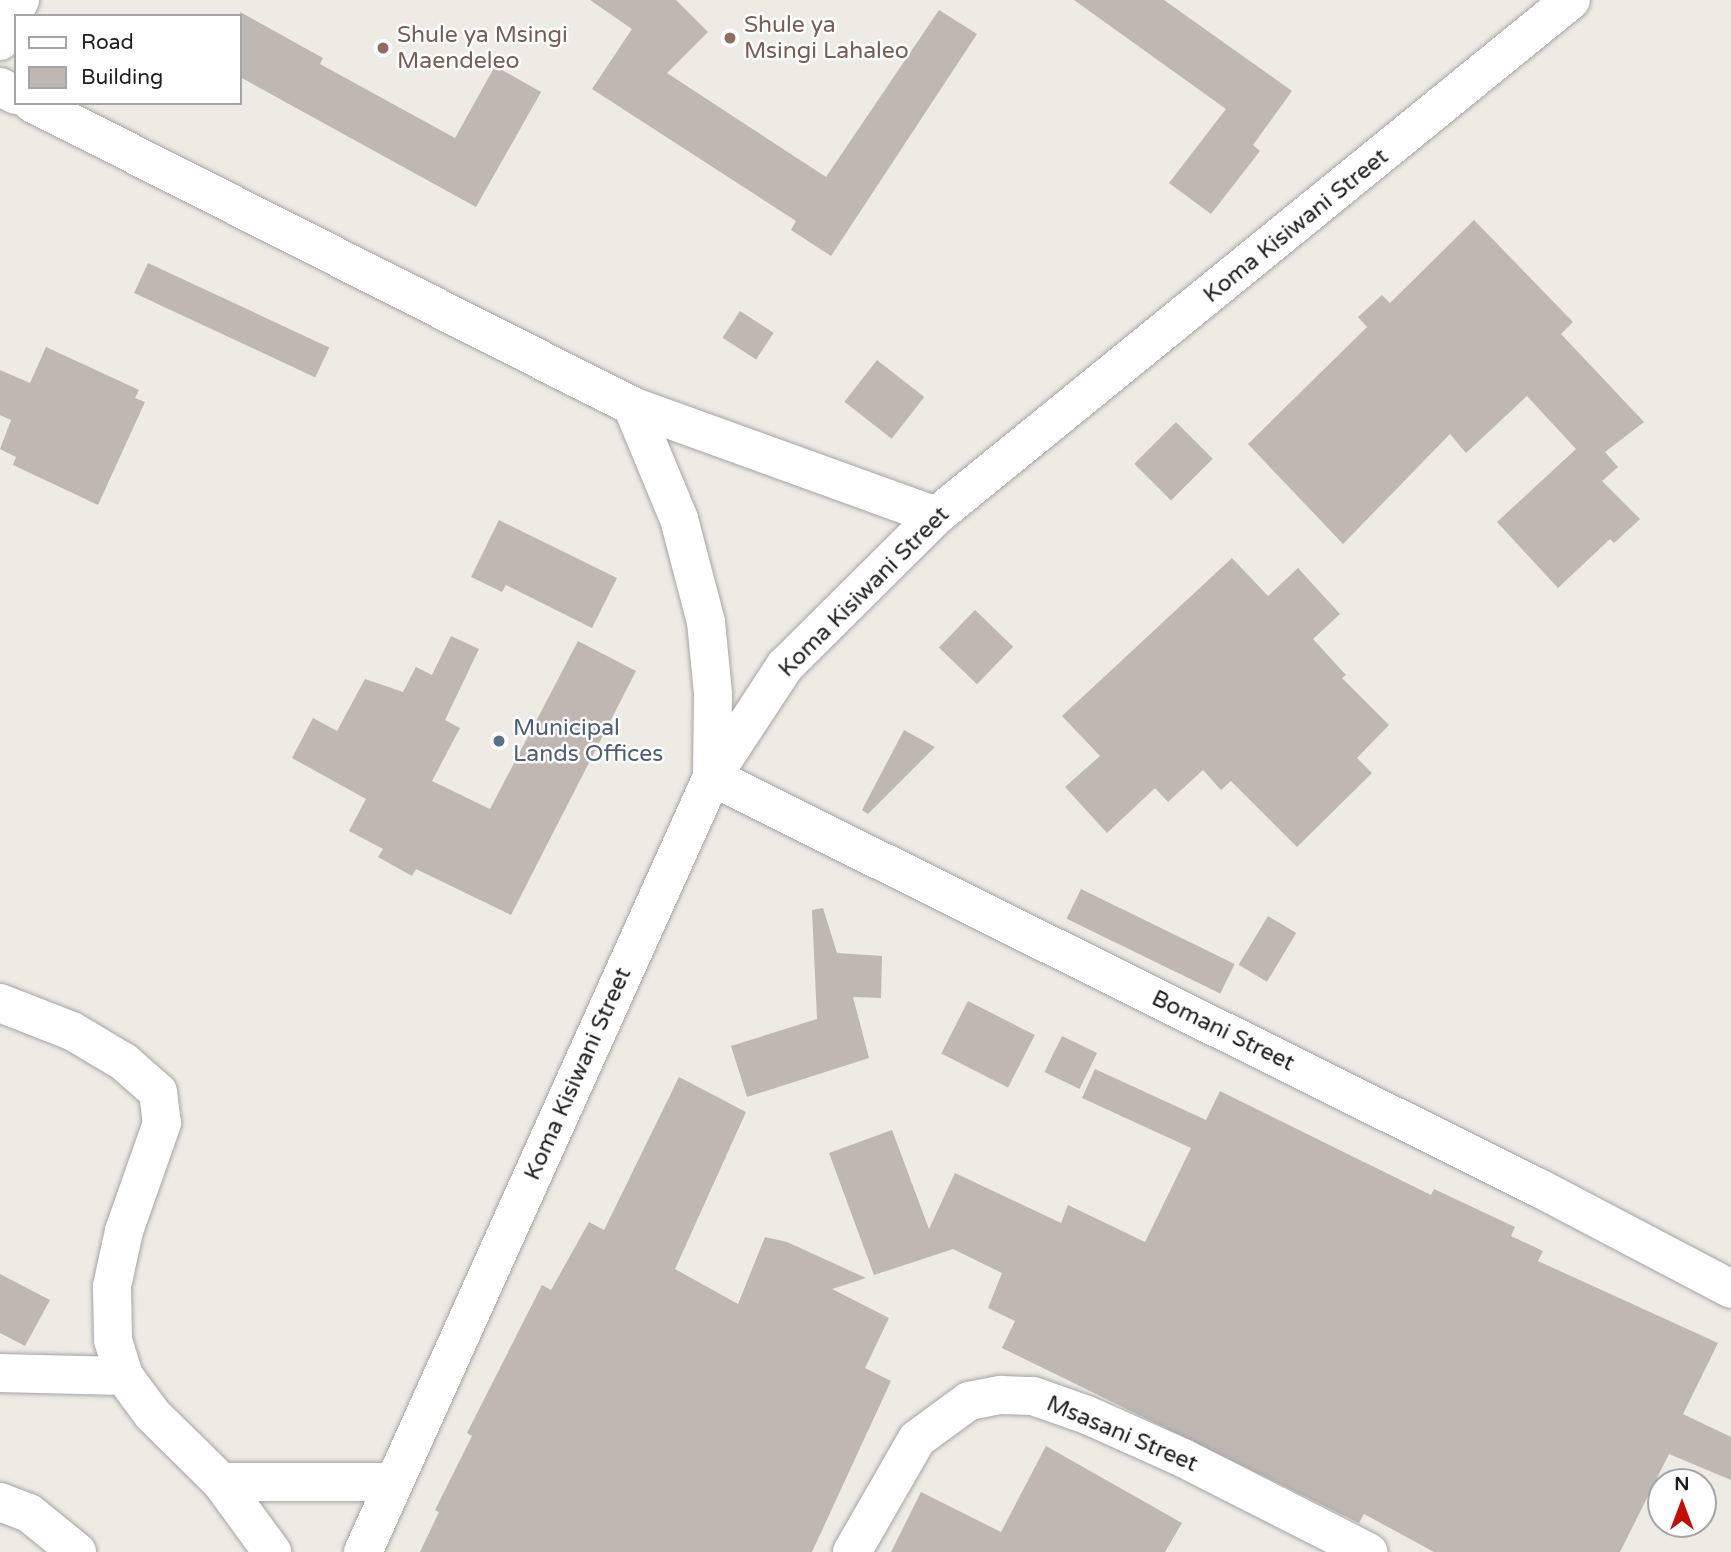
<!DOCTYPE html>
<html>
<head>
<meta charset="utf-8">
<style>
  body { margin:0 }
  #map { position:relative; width:1731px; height:1552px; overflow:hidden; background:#eeebe4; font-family:"Varela Round",sans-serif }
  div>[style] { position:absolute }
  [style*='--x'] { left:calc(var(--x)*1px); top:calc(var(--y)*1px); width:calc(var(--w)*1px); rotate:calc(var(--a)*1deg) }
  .building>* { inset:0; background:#bfb7b1; transform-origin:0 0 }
  .roads { filter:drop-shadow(0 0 2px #a5a5a5) drop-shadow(0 0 2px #a5a5a5) }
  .minor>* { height:38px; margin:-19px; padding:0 19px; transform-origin:19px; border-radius:19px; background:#fff }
  .dots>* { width:19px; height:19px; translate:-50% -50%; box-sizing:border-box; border:4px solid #fff; border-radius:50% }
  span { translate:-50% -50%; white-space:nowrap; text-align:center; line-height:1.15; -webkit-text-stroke:5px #fff; paint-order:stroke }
  .education-label { font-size:23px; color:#785e54 }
  .left { translate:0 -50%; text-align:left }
  .street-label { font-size:23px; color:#1e1e1e }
  .service-label { font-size:23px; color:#4e5e75 }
  .legend { position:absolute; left:14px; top:14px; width:228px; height:91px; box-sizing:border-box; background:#fff; border:2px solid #a5a5a5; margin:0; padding:9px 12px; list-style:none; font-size:21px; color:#1e1e1e }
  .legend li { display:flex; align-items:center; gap:14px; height:35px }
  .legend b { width:35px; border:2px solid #a5a5a5 }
  .north { position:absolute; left:1647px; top:1468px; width:70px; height:70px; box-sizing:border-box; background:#fff; border:2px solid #a5a5a5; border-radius:50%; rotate:0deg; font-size:19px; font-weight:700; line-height:28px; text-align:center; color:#1e1e1e }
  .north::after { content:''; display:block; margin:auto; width:24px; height:32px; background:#c20d09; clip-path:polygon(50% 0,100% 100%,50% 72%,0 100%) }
</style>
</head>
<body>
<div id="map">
  <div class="building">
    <div style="clip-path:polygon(590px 0,676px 0,708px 32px,667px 73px,826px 177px,939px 10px,977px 34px,831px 256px,791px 230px,796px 221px,592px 89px,632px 29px)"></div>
    <div style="clip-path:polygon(1074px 0,1164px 0,1292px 91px,1253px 145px,1260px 151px,1211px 214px,1169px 183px,1226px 109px)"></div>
    <div style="clip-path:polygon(240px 12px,323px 58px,320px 64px,455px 138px,495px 66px,541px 92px,476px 207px,240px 77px)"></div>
    <div style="clip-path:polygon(1474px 220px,1573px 322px,1561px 334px,1644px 422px,1605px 452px,1618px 467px,1602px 481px,1640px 519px,1614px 543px,1610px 539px,1558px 588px,1497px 522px,1576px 449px,1527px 396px,1466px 453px,1450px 434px,1343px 544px,1248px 444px,1367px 327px,1358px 317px,1382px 295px,1390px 303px)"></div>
    <div style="left:148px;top:263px;width:200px;height:33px;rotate:25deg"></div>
    <div style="left:740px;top:311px;width:40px;height:32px;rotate:33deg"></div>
    <div style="clip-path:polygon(46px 347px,139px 390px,135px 398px,145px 402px,98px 505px,13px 465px,16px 457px,0 449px,11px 420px,0 415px,0 370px,30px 383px)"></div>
    <div style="left:877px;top:360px;width:60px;height:53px;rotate:38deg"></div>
    <div style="left:1176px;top:422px;width:52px;height:59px;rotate:45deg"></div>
    <div style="clip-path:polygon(499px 520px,617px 578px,592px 628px,506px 585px,502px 592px,471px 577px)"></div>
    <div style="clip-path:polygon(1232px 558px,1268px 596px,1298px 568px,1340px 614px,1313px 639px,1346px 675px,1342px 678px,1389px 725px,1357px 758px,1372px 773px,1297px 847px,1231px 781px,1221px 790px,1203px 770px,1168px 802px,1155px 788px,1107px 833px,1065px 787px,1100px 756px,1062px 716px)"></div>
    <div style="left:975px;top:610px;width:53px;height:52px;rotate:44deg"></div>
    <div style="clip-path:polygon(451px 636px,479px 649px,445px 720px,460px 728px,432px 781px,490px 809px,578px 641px,636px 671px,511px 915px,416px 869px,412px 876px,378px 857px,383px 849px,349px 831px,366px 799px,292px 758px,313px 718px,337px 731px,365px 679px,403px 692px,416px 667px,432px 675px)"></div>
    <div style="clip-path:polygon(904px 730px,935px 747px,868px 814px,862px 810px)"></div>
    <div style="left:1081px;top:889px;width:171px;height:33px;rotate:26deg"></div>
    <div style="clip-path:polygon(823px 908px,837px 953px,882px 956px,881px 998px,853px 997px,869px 1058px,747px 1097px,731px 1046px,817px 1019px,812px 910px)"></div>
    <div style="left:1268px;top:916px;width:33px;height:57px;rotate:31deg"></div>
    <div style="left:968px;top:1001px;width:75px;height:59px;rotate:27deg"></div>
    <div style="left:1062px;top:1036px;width:39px;height:40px;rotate:26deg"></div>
    <div style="clip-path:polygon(1095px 1069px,1206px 1120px,1220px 1091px,1431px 1195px,1434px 1189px,1515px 1227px,1511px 1236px,1543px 1251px,1538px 1261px,1718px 1343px,1683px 1414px,1731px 1437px,1731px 1480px,1669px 1454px,1620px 1552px,1434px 1552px,1364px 1514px,1359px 1523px,1002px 1348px,1015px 1321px,988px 1308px,1002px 1273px,953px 1249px,874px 1275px,829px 1153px,892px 1130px,929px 1229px,955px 1173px,1061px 1223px,1068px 1205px,1145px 1242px,1191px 1148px,1082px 1098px)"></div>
    <div style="clip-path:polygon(679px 1077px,746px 1112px,675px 1269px,738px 1304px,765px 1237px,787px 1242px,866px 1278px,832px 1289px,889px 1318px,865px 1368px,891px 1381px,812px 1552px,420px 1552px,439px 1512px,435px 1510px,472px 1436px,467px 1433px,542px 1285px,551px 1290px,589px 1222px,604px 1230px)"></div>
    <div style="clip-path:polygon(0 1274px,50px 1300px,25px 1346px,0 1333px)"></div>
    <div style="clip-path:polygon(1046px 1446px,1182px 1523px,1165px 1552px,891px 1552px,921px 1492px,1001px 1532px)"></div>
  </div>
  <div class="roads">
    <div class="minor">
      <div style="--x:0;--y:41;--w:46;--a:-64"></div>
      <div style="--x:0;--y:87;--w:18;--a:27"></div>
      <div style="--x:32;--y:103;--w:672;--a:26.79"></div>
      <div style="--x:632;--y:406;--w:323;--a:19.9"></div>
      <div style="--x:632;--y:406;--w:122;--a:67.4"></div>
      <div style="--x:679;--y:519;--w:106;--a:75.3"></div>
      <div style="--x:706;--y:622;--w:72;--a:84.4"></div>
      <div style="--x:713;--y:694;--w:83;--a:90.7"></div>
      <div style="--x:712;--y:777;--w:923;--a:26.43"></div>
      <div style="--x:1539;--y:1188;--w:217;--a:27.7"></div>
      <div style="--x:0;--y:1003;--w:77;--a:21.3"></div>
      <div style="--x:72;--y:1031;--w:61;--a:30.8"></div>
      <div style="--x:124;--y:1062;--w:45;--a:41.4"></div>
      <div style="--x:158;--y:1092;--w:31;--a:83"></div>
      <div style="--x:162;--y:1123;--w:114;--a:109.4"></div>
      <div style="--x:124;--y:1231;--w:56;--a:102.3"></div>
      <div style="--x:112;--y:1286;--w:54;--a:88.9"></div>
      <div style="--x:113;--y:1340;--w:38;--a:73"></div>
      <div style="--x:124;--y:1376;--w:47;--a:53.6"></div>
      <div style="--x:152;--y:1414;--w:97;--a:44.6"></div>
      <div style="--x:221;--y:1482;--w:87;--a:53.9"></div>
      <div style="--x:0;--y:1373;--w:124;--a:1.4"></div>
      <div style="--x:221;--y:1482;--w:173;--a:0"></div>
      <div style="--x:0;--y:1502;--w:31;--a:21"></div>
      <div style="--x:29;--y:1513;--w:62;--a:39.1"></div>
      <div style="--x:363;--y:1552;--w:850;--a:-65.76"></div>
      <div style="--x:712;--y:777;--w:133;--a:-56.7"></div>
      <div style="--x:785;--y:666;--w:213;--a:-44.8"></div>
      <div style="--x:936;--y:516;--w:818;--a:-39.1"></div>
      <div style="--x:852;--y:1552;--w:130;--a:-60.1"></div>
      <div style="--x:917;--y:1439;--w:64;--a:-36.2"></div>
      <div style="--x:969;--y:1401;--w:33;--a:-11"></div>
      <div style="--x:1001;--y:1395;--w:32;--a:2"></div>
      <div style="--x:1033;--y:1396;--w:57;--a:19.4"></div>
      <div style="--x:1087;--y:1415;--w:105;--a:24.1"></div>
      <div style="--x:1183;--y:1458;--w:208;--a:26.9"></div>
    </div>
  </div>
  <div class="dots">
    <div style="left:730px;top:38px;background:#8d6e63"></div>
    <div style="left:383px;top:48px;background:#8d6e63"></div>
    <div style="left:499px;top:741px;background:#5c6f8a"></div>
  </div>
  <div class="education-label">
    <span class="left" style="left:744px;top:38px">Shule ya<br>Msingi Lahaleo</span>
    <span class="left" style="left:397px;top:48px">Shule ya Msingi<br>Maendeleo</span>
  </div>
  <div class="street-label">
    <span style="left:1296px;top:226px;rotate:-39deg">Koma Kisiwani Street</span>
    <span style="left:864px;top:592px;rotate:-45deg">Koma Kisiwani Street</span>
    <span style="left:1223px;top:1031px;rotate:26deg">Bomani Street</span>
    <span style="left:578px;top:1074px;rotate:-66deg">Koma Kisiwani Street</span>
    <span style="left:1122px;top:1434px;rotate:23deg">Msasani Street</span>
  </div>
  <div class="service-label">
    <span class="left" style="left:513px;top:741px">Municipal<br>Lands Offices</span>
  </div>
  <ul class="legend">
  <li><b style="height:9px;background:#fff"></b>Road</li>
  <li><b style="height:19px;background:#bfb7b1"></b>Building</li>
  </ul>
  <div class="north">N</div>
</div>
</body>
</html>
